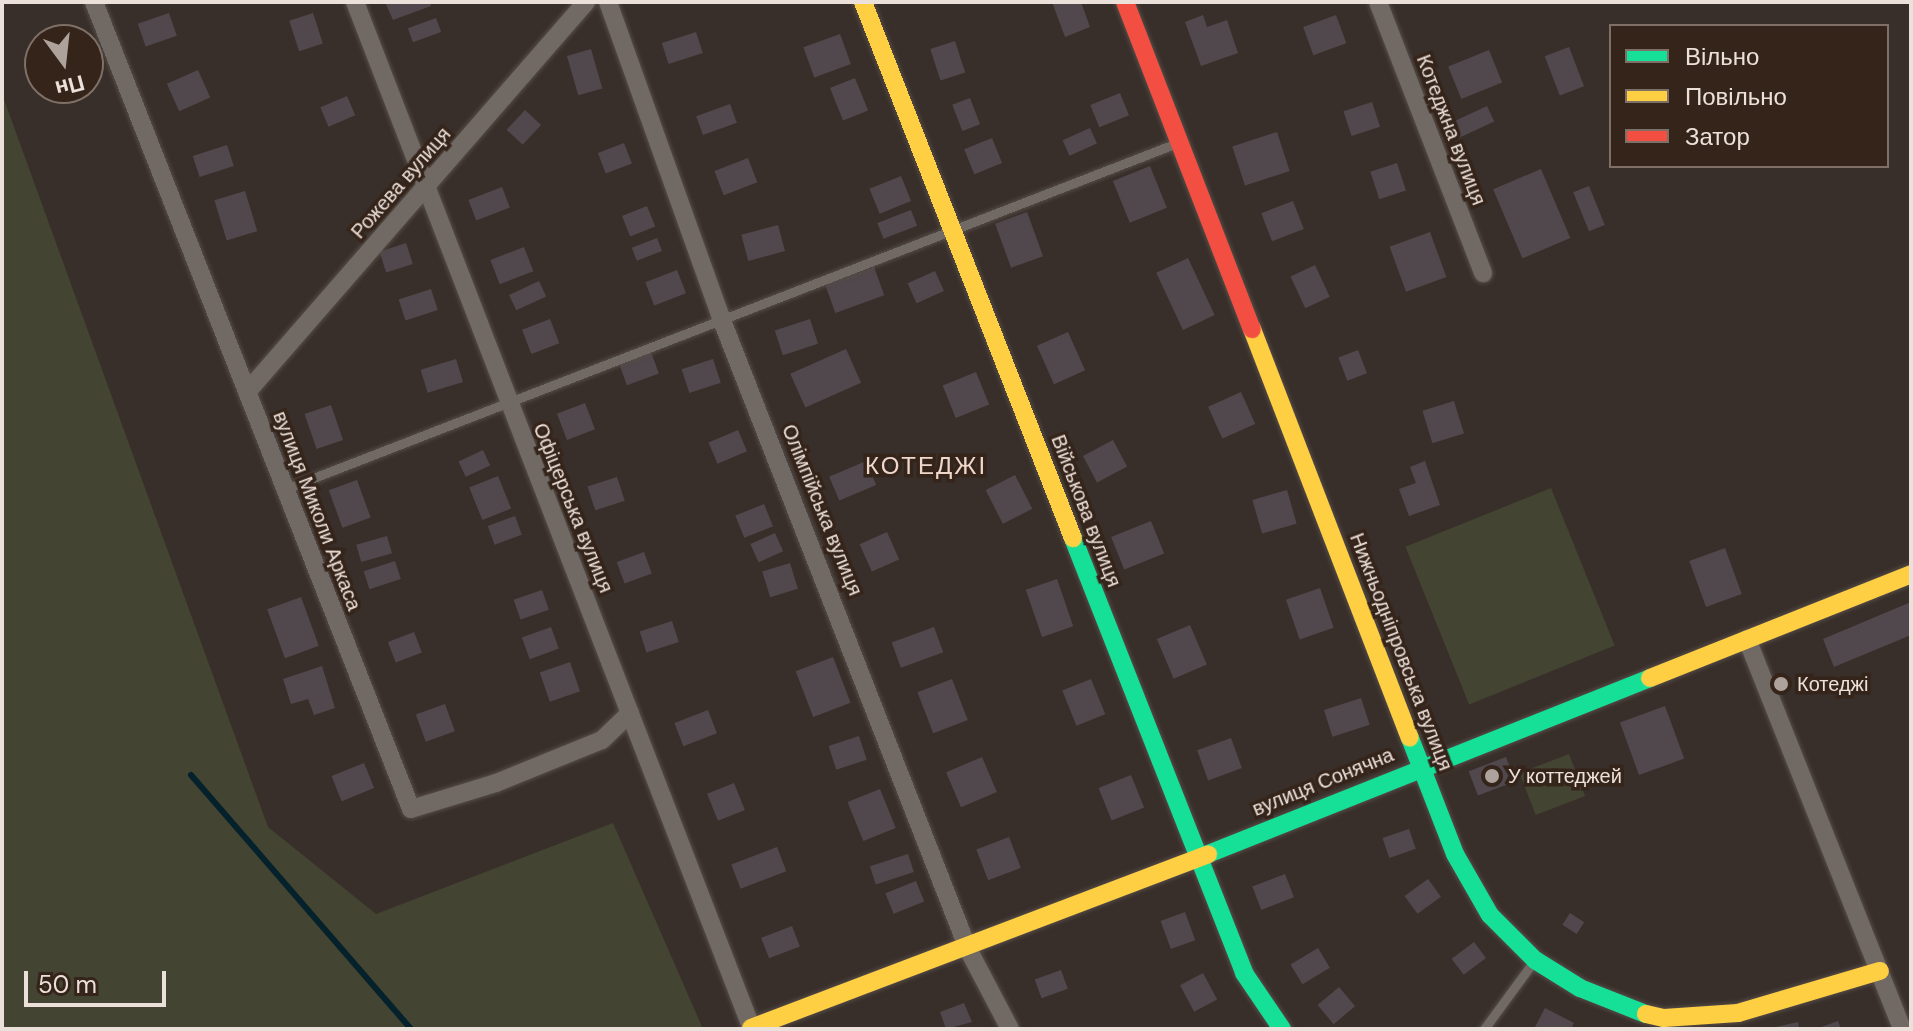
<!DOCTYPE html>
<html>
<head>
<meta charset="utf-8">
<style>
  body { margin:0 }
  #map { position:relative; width:1913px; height:1031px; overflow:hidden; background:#392f2a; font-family:"DM Sans",sans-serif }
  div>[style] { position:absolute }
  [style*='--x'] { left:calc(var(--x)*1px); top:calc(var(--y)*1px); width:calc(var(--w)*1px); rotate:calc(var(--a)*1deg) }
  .green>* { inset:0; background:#434431; transform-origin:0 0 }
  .stream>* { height:6px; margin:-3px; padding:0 3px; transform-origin:3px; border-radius:3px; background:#05212b }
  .building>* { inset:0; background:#50484c; transform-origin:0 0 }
  .roads { filter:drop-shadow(0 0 2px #554c47) drop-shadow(0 0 2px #554c47) }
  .lane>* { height:9px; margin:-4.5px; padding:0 4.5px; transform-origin:4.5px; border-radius:4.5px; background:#706964 }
  .street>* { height:18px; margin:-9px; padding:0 9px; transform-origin:9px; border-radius:9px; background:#706964 }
  .fast>* { height:18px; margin:-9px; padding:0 9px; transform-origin:9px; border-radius:9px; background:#16e098 }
  .slow>* { height:18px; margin:-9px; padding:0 9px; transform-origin:9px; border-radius:9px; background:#ffcf43 }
  .jam>* { height:18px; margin:-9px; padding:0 9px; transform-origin:9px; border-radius:9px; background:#f24e42 }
  .dots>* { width:22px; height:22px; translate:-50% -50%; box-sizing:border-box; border:4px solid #35241a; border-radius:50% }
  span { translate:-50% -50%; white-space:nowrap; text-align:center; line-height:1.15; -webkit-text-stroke:7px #35241a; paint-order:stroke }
  .street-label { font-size:20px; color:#ece1da }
  .poi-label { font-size:20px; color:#ece1da }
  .left { translate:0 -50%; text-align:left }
  .quarter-label { font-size:24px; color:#efd8cb; letter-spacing:2px }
  .frame { position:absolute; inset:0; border:4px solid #ece1da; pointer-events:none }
  .legend { position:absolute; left:1609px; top:24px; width:280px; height:144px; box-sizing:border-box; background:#35241a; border:2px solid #7e7067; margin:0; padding:10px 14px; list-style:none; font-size:24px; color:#ece1da }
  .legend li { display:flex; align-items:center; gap:16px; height:40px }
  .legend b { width:40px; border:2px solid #7e7067 }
  .north { position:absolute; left:24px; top:24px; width:80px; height:80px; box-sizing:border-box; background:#35241a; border:2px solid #7e7067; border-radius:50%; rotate:165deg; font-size:22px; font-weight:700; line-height:32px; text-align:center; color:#ece1da }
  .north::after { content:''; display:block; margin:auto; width:28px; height:36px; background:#ada39c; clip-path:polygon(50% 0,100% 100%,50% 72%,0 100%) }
  .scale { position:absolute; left:24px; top:971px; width:142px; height:36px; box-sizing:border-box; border:4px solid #ece1da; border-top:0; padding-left:10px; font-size:24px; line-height:28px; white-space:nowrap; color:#ece1da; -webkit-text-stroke:6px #35241a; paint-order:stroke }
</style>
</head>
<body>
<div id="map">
  <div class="green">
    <div style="clip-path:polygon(2px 94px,268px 827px,376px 914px,613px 823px,703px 1029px,2px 1029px)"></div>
    <div style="left:1551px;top:488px;width:170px;height:157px;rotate:68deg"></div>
    <div style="left:1569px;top:754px;width:45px;height:53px;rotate:69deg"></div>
  </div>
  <div class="stream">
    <div style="--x:191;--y:775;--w:336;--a:49.1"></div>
  </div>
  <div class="building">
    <div style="clip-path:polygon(385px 2px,430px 2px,431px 6px,393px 20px)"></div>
    <div style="clip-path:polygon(1052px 2px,1081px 2px,1090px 27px,1065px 37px)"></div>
    <div style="left:169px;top:13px;width:24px;height:33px;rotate:71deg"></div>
    <div style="left:313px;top:13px;width:32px;height:25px;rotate:72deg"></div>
    <div style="clip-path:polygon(1203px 15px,1207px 27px,1227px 20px,1238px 53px,1201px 66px,1185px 22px)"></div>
    <div style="left:1336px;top:15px;width:30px;height:35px;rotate:70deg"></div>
    <div style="left:436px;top:18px;width:15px;height:30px;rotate:70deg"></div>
    <div style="left:696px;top:32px;width:22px;height:36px;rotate:72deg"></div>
    <div style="left:840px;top:34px;width:32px;height:39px;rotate:70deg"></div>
    <div style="left:955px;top:41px;width:33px;height:26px;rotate:72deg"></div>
    <div style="left:1569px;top:47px;width:42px;height:26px;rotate:69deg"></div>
    <div style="left:591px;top:49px;width:41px;height:25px;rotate:74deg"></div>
    <div style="left:1489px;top:50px;width:35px;height:44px;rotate:68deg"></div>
    <div style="left:198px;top:70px;width:30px;height:34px;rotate:66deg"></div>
    <div style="left:855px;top:78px;width:35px;height:27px;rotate:68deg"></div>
    <div style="left:1120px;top:93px;width:24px;height:32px;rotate:68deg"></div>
    <div style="left:347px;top:96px;width:21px;height:29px;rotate:67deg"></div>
    <div style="left:970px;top:98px;width:28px;height:19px;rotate:69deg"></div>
    <div style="left:1372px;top:102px;width:26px;height:30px;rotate:72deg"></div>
    <div style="left:730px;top:104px;width:20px;height:36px;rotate:70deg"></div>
    <div style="left:1487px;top:106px;width:17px;height:45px;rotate:65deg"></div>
    <div style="left:525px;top:110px;width:22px;height:27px;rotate:43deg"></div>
    <div style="left:1090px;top:128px;width:17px;height:30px;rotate:66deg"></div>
    <div style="left:1277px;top:132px;width:41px;height:47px;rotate:72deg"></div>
    <div style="left:992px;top:138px;width:27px;height:30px;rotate:68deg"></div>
    <div style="left:624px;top:143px;width:22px;height:28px;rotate:69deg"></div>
    <div style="left:227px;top:145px;width:22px;height:36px;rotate:72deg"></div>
    <div style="left:748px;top:158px;width:26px;height:36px;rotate:69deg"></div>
    <div style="left:1397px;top:163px;width:29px;height:28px;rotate:72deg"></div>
    <div style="left:1150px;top:166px;width:45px;height:40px;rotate:68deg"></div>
    <div style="left:1541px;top:169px;width:75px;height:52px;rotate:67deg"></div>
    <div style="left:901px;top:176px;width:27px;height:34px;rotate:68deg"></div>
    <div style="left:1589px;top:186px;width:42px;height:17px;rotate:68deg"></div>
    <div style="left:502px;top:187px;width:22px;height:36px;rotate:69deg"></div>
    <div style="left:245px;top:191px;width:42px;height:32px;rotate:73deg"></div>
    <div style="left:1293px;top:201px;width:30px;height:34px;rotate:69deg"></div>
    <div style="left:647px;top:206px;width:22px;height:27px;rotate:68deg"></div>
    <div style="left:911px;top:210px;width:17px;height:36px;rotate:69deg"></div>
    <div style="left:1027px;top:212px;width:47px;height:34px;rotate:70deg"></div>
    <div style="left:778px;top:225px;width:27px;height:38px;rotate:75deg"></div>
    <div style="left:1430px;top:232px;width:48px;height:43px;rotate:70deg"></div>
    <div style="left:657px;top:238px;width:14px;height:27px;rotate:69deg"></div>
    <div style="left:406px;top:243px;width:22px;height:28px;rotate:72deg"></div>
    <div style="left:524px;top:247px;width:26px;height:36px;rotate:69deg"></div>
    <div style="left:1188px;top:258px;width:63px;height:35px;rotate:65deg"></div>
    <div style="left:1315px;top:265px;width:35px;height:27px;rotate:65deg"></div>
    <div style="left:874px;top:267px;width:30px;height:52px;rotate:70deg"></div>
    <div style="left:677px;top:270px;width:25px;height:34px;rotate:69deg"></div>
    <div style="left:935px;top:271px;width:22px;height:30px;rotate:66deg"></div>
    <div style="left:539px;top:281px;width:17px;height:33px;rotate:65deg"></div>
    <div style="left:431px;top:289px;width:22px;height:34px;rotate:72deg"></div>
    <div style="left:550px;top:319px;width:26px;height:30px;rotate:69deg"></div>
    <div style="left:810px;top:319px;width:26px;height:37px;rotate:72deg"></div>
    <div style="left:1068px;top:332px;width:42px;height:34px;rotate:66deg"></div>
    <div style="left:846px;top:349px;width:37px;height:61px;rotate:66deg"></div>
    <div style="left:1358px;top:350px;width:25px;height:21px;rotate:69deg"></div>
    <div style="left:651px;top:352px;width:23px;height:34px;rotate:70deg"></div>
    <div style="left:456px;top:359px;width:24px;height:37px;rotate:73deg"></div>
    <div style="left:713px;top:359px;width:25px;height:33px;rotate:72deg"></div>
    <div style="left:976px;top:372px;width:35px;height:36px;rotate:68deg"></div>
    <div style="left:1241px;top:392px;width:35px;height:36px;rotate:66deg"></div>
    <div style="left:1454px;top:401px;width:34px;height:33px;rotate:73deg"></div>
    <div style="left:585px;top:403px;width:28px;height:30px;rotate:69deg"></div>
    <div style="left:331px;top:405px;width:37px;height:28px;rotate:71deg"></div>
    <div style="left:738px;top:430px;width:23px;height:32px;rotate:67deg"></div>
    <div style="left:1113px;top:440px;width:30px;height:34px;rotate:62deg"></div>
    <div style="left:483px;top:450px;width:17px;height:27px;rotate:65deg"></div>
    <div style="left:866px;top:461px;width:26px;height:40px;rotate:67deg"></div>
    <div style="clip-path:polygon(1425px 461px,1440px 505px,1409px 516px,1399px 489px,1416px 483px,1410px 467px)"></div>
    <div style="left:1015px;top:475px;width:38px;height:33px;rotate:63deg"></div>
    <div style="left:498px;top:476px;width:35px;height:31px;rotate:68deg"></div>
    <div style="left:617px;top:477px;width:25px;height:31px;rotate:72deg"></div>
    <div style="left:357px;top:480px;width:40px;height:30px;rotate:70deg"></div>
    <div style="left:1287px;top:490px;width:35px;height:36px;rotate:74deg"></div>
    <div style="left:764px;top:504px;width:24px;height:31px;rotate:68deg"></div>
    <div style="left:515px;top:516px;width:20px;height:29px;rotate:70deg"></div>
    <div style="left:1151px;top:521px;width:35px;height:43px;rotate:68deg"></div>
    <div style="left:887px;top:532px;width:30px;height:30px;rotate:66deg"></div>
    <div style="left:775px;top:533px;width:20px;height:27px;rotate:66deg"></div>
    <div style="left:387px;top:536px;width:18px;height:32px;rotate:74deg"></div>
    <div style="left:1725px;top:548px;width:49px;height:38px;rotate:70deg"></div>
    <div style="left:644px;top:552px;width:23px;height:29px;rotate:70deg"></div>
    <div style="left:395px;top:561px;width:19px;height:33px;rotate:72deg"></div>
    <div style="left:790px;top:563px;width:27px;height:29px;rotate:73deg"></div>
    <div style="left:1057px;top:579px;width:50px;height:33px;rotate:71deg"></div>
    <div style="left:1320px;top:588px;width:42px;height:36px;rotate:71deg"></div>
    <div style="left:542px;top:590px;width:21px;height:30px;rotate:71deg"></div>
    <div style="left:301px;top:597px;width:52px;height:36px;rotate:70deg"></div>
    <div style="clip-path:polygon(1911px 602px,1911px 635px,1834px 667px,1823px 639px)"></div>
    <div style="left:672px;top:621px;width:22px;height:34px;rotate:72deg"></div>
    <div style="left:1190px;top:625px;width:43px;height:36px;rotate:67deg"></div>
    <div style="left:551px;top:627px;width:23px;height:31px;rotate:70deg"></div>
    <div style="left:934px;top:627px;width:27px;height:45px;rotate:70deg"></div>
    <div style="left:414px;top:632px;width:22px;height:28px;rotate:69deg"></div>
    <div style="left:833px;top:657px;width:49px;height:40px;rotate:69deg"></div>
    <div style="left:570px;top:662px;width:31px;height:32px;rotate:71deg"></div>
    <div style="clip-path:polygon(322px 666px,335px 708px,314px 715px,308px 699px,291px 704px,283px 679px)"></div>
    <div style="left:952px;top:679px;width:44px;height:37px;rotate:69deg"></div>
    <div style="left:1091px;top:679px;width:38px;height:31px;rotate:68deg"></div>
    <div style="left:1361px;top:698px;width:28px;height:39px;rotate:72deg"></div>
    <div style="left:445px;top:704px;width:29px;height:31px;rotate:70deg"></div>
    <div style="left:1665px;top:706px;width:56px;height:48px;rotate:70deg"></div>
    <div style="left:708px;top:710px;width:25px;height:36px;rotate:69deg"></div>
    <div style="left:859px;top:736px;width:25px;height:32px;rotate:72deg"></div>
    <div style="left:1231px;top:738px;width:32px;height:36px;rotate:70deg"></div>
    <div style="left:982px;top:757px;width:38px;height:39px;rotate:67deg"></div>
    <div style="left:1506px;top:757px;width:26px;height:40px;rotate:69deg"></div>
    <div style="left:364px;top:763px;width:27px;height:35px;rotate:68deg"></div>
    <div style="left:1131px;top:775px;width:35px;height:35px;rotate:68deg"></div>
    <div style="left:734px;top:783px;width:29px;height:29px;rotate:68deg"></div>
    <div style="left:880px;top:789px;width:42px;height:35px;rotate:68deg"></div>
    <div style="left:1409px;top:829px;width:21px;height:28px;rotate:71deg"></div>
    <div style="left:1009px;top:837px;width:33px;height:35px;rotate:69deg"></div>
    <div style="left:777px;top:847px;width:26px;height:49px;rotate:69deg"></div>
    <div style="left:908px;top:854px;width:19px;height:40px;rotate:72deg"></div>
    <div style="left:1285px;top:874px;width:25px;height:35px;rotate:69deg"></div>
    <div style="left:1428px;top:879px;width:22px;height:29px;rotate:54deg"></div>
    <div style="left:916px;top:881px;width:22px;height:33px;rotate:68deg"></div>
    <div style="left:1185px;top:912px;width:30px;height:26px;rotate:70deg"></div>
    <div style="left:1570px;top:913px;width:17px;height:14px;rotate:33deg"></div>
    <div style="left:792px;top:926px;width:22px;height:33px;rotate:69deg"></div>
    <div style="left:1474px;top:942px;width:20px;height:28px;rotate:53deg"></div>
    <div style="left:1318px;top:948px;width:23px;height:32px;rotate:59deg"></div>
    <div style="left:1061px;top:970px;width:20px;height:28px;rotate:70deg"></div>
    <div style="left:1203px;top:973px;width:30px;height:26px;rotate:62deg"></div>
    <div style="left:1339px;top:987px;width:25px;height:28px;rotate:50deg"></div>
    <div style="clip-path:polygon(964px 1003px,972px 1022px,946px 1029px,940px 1012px)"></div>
    <div style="clip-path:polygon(1545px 1008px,1574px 1023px,1571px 1029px,1534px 1029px)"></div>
    <div style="clip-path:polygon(1838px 1021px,1841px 1029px,1816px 1029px)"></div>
    <div style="clip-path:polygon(1798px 1022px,1799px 1029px,1771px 1029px,1771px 1028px)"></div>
  </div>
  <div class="roads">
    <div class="lane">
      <div style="--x:285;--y:489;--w:957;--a:-21.2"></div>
      <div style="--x:1484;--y:1029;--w:84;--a:-53.7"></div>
    </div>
    <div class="street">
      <div style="--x:94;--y:2;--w:867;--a:68.55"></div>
      <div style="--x:411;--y:809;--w:89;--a:-17"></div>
      <div style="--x:496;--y:783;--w:114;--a:-22.1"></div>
      <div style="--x:602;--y:740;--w:39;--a:-44"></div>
      <div style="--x:355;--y:2;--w:1101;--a:68.87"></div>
      <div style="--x:608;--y:2;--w:336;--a:70.3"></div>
      <div style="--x:721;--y:318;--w:678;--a:68.62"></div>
      <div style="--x:968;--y:949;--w:90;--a:62.3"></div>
      <div style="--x:1378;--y:2;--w:291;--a:68.8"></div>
      <div style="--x:247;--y:392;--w:517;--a:-49"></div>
      <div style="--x:1747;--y:639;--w:420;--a:68.3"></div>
    </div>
    <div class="fast">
      <div style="--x:1073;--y:538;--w:467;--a:68.5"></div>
      <div style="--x:1244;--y:973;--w:68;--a:55.8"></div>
      <div style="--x:1410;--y:738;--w:124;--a:68.8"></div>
      <div style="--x:1455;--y:854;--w:70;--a:60.2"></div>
      <div style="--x:1490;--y:915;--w:64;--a:45"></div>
      <div style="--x:1535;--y:960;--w:53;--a:31.9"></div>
      <div style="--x:1580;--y:988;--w:71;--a:21.5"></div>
      <div style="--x:1208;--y:854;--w:476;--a:-21.7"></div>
    </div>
    <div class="slow">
      <div style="--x:863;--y:2;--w:576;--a:68.61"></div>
      <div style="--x:1252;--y:329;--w:438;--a:68.9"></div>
      <div style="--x:1650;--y:678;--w:281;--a:-21.7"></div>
      <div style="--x:1646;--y:1014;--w:18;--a:13"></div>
      <div style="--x:1664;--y:1018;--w:74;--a:-3.9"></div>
      <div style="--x:1738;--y:1013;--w:148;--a:-16.5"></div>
      <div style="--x:751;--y:1028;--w:489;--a:-20.8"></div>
    </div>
    <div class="jam">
      <div style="--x:1125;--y:2;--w:351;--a:68.8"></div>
    </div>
  </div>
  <div class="dots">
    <div style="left:1781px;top:684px;background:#ada39c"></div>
    <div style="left:1492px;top:776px;background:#ada39c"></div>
  </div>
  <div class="street-label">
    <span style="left:1451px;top:130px;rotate:69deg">Котеджна вулиця</span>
    <span style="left:401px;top:183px;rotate:-49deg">Рожева вулиця</span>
    <span style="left:573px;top:508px;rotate:68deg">Офіцерська вулиця</span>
    <span style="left:822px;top:510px;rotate:68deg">Олімпійська вулиця</span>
    <span style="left:317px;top:511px;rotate:69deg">вулиця Миколи Аркаса</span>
    <span style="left:1086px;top:511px;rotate:69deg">Військова вулиця</span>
    <span style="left:1401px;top:652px;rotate:69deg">Нижньодніпровська вулиця</span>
    <span style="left:1323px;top:782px;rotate:-22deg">вулиця Сонячна</span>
  </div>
  <div class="poi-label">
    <span class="left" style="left:1797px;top:684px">Котеджі</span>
    <span class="left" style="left:1508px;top:776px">У коттеджей</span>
  </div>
  <div class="quarter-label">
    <span style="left:926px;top:466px">КОТЕДЖІ</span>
  </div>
  <div class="frame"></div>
  <ul class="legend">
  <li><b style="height:10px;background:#16e098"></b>Вільно</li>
  <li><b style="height:10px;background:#ffcf43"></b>Повільно</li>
  <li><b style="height:10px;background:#f24e42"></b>Затор</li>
  </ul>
  <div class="north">Пн</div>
  <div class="scale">50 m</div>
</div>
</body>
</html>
